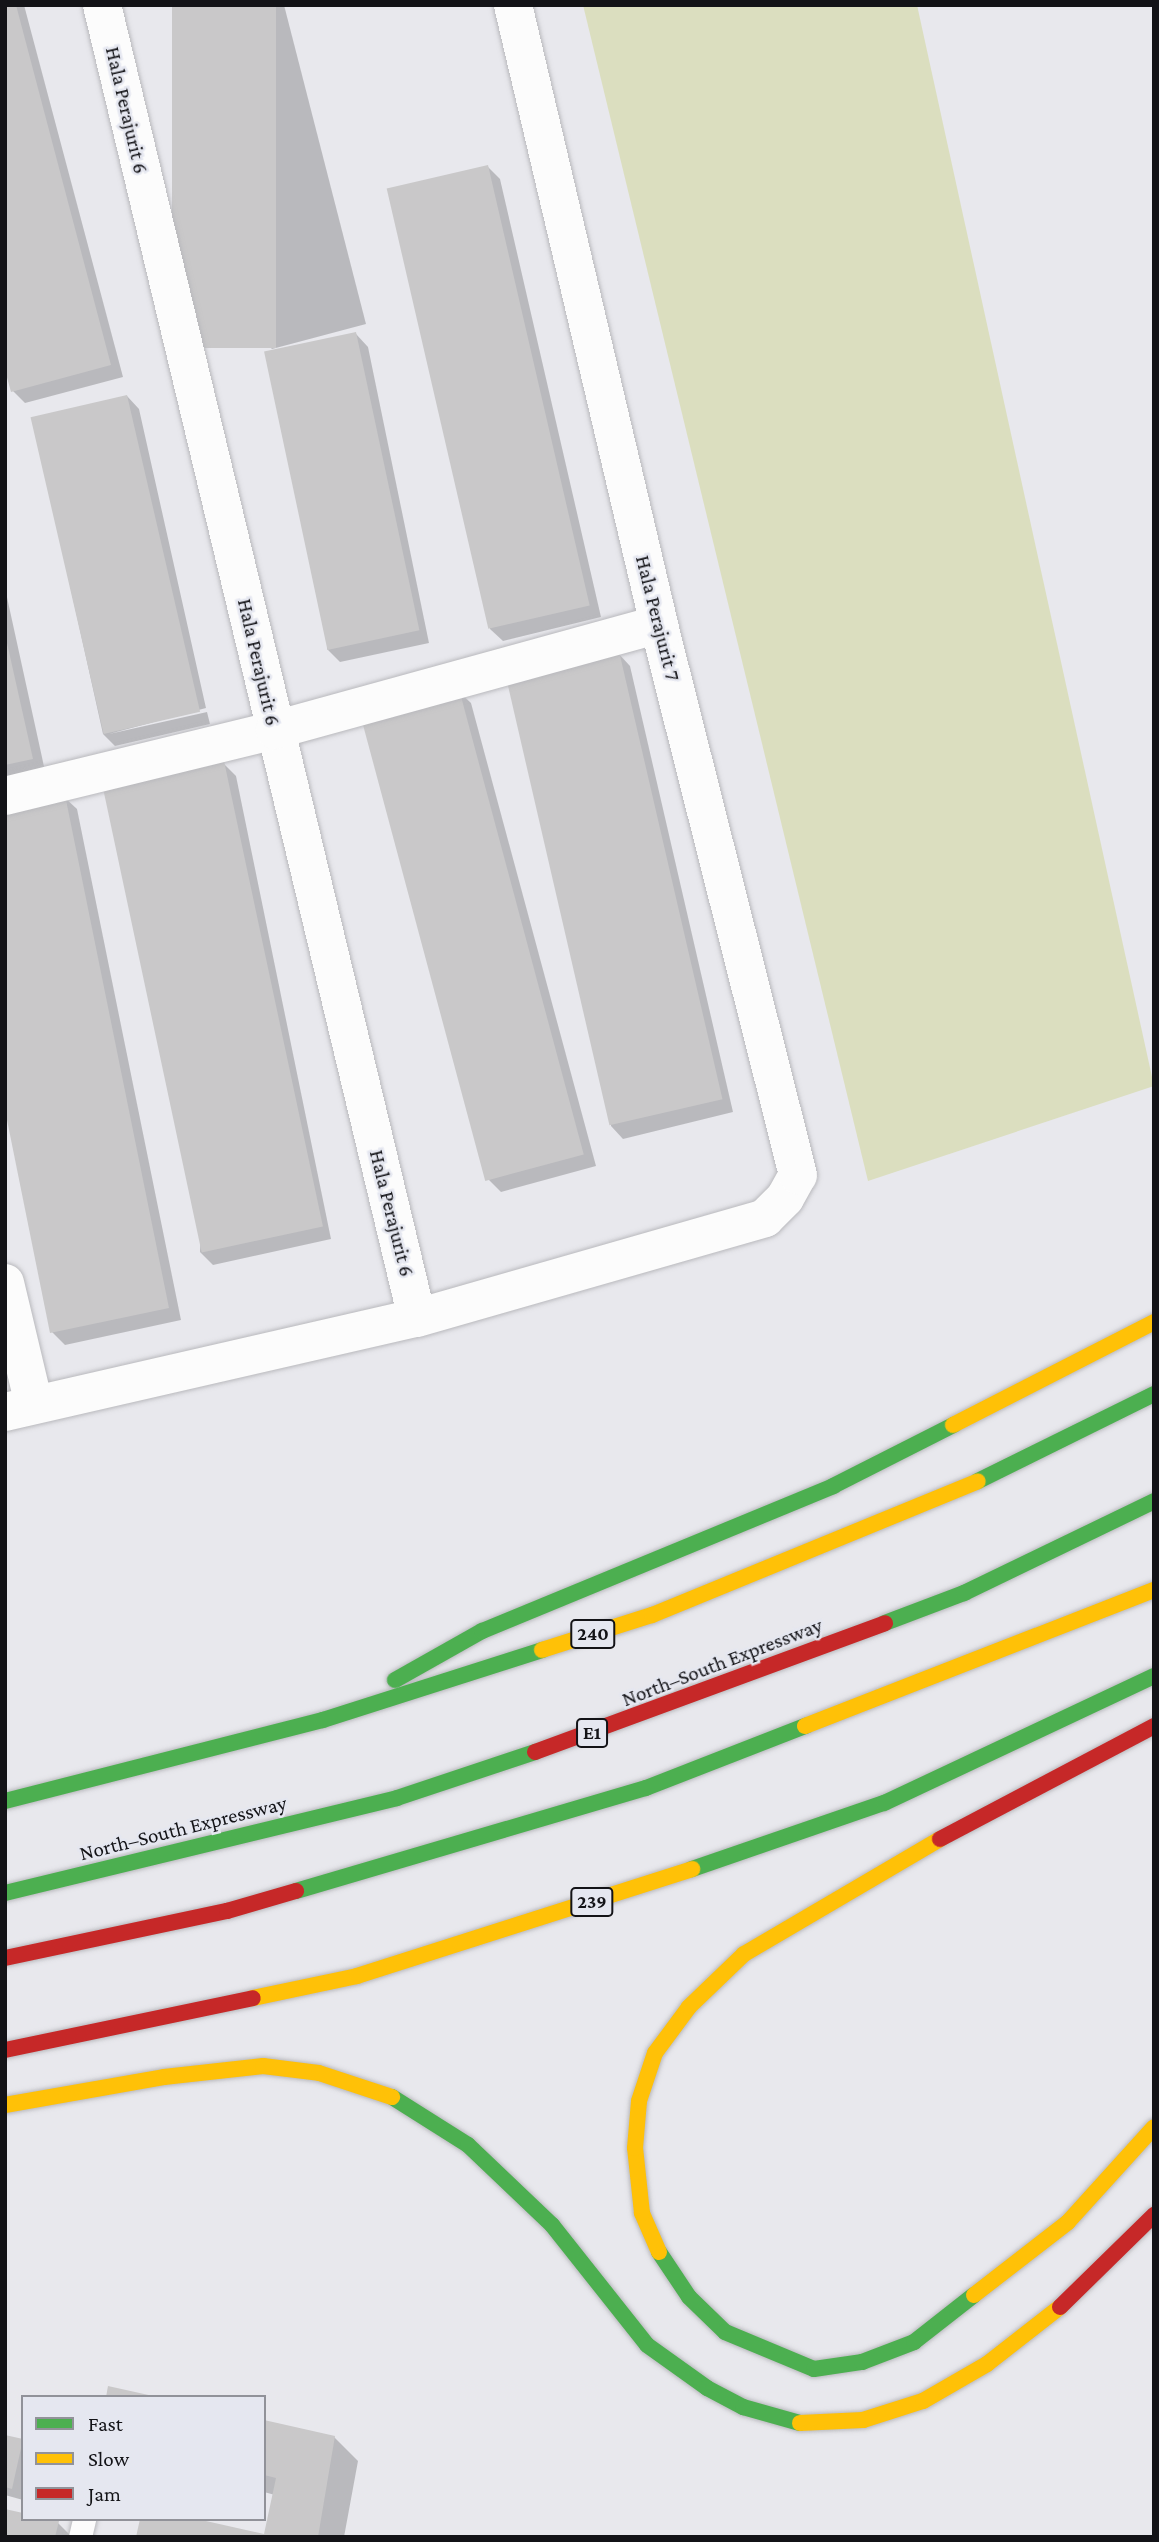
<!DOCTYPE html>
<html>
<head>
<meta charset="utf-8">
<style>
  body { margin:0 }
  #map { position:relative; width:1159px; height:2542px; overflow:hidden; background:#e8e8ed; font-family:"Crimson Pro",serif }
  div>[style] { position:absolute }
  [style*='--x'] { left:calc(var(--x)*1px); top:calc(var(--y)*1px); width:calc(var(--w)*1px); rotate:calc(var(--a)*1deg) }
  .green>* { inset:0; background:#dbdebf }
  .shadow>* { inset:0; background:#0003 }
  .building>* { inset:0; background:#c9c8c9; transform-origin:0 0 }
  .roads { filter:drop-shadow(0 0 2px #b9b9bd) drop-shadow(0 0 2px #b9b9bd) }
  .lane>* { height:23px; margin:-11.5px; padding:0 11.5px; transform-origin:11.5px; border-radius:11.5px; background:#fcfcfc }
  .street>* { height:38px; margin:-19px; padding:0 19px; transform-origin:19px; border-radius:19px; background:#fcfcfc }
  .fast>* { height:16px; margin:-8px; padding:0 8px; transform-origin:8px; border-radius:8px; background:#4caf50 }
  .slow>* { height:16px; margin:-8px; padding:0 8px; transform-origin:8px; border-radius:8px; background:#ffc107 }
  .jam>* { height:16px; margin:-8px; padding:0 8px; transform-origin:8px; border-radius:8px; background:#c62828 }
  span { translate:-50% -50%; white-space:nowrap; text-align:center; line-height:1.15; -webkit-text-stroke:5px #e5e7f0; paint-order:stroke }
  .shield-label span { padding:2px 5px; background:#e5e7f0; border:2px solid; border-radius:5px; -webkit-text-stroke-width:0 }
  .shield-label { font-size:19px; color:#131317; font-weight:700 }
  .street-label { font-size:21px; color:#131317 }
  .frame { position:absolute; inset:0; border:7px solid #131317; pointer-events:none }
  .legend { position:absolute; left:21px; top:2395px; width:245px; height:126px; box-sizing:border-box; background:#e5e7f0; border:2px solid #919299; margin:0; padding:9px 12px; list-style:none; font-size:21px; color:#131317 }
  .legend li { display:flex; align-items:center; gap:14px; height:35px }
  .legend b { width:35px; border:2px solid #919299 }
</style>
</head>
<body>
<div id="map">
  <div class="green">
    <div style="clip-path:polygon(583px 5px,917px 5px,1154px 1086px,868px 1181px)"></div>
  </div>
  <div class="shadow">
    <div style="clip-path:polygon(5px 5px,24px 5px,123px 377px,25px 403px,13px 391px)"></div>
    <div style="clip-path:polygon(174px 5px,284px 5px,366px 324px,272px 349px,259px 336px)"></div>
    <div style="clip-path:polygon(488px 167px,500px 179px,601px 617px,503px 641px,490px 629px)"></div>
    <div style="clip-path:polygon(356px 334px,368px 347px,429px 643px,340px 662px,327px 649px)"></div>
    <div style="clip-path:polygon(127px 396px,139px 409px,206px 708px,109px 734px,207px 712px,210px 724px,115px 746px,103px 734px,33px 418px)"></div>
    <div style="clip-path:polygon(5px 588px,45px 771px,5px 780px)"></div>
    <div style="clip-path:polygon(618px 653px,630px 666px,733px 1112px,623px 1139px,611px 1126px)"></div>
    <div style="clip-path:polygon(458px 691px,471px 703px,596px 1166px,501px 1192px,489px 1180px,364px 717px)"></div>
    <div style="clip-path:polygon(223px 763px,236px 776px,331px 1239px,213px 1265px,200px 1252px)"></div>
    <div style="clip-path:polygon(64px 797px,77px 809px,181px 1320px,65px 1345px,52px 1332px)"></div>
    <div style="clip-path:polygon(264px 2422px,334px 2437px,358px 2461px,344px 2537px,138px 2537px,265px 2536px,275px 2495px,264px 2492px)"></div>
    <div style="clip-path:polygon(5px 2437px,23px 2441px,23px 2500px,5px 2495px)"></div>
    <div style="clip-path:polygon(23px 2519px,58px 2523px,72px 2537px,5px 2537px)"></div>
  </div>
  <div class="building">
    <div style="clip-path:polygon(5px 5px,16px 5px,111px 365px,11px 392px,5px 370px)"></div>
    <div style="left:172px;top:5px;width:104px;height:343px"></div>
    <div style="left:488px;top:165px;width:452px;height:104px;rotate:77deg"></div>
    <div style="left:356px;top:332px;width:305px;height:94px;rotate:78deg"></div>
    <div style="left:127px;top:395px;width:325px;height:99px;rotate:77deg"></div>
    <div style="clip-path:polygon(5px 634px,33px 759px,5px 765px)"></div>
    <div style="left:619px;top:651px;width:460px;height:116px;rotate:77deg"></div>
    <div style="left:459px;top:689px;width:482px;height:102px;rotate:75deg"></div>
    <div style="left:224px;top:761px;width:476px;height:124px;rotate:78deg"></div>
    <div style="clip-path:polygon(65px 795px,169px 1308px,50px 1333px,5px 1110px,5px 807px)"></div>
    <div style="clip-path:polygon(108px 2386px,153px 2396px,153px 2397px,106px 2397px)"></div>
    <div style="clip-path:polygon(264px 2420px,335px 2436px,318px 2537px,136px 2537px,140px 2519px,197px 2519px,264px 2534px,276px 2478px,264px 2475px)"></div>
    <div style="clip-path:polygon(5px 2435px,23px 2439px,12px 2489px,5px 2487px)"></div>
    <div style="clip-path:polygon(5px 2509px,23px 2513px,23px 2519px,59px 2521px,55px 2537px,5px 2537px)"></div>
  </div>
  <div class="roads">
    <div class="lane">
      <div style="--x:80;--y:2537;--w:18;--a:-77"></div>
    </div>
    <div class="street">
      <div style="--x:102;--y:5;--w:1350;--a:76.51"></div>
      <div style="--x:5;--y:796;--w:278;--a:-13.7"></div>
      <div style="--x:275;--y:730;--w:398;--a:-15.4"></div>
      <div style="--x:5;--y:1283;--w:125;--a:76.6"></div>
      <div style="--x:5;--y:1412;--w:423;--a:-12.9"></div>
      <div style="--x:417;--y:1318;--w:362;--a:-16"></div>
      <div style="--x:765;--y:1218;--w:28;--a:-45"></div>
      <div style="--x:785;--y:1198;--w:26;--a:-61"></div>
      <div style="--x:798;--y:1175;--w:559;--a:-104.19"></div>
      <div style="--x:661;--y:633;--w:645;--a:-103.26"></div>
    </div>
    <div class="fast">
      <div style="--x:978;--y:1481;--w:196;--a:-26.3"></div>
      <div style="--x:885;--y:1623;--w:85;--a:-20.8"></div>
      <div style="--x:964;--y:1593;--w:211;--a:-25.8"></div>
      <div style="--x:395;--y:1680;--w:100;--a:-29.4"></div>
      <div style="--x:482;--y:1631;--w:380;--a:-22.4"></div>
      <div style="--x:833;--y:1486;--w:135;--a:-26.9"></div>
      <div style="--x:5;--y:1801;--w:328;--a:-14.3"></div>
      <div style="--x:323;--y:1720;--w:230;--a:-17.7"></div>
      <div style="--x:692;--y:1869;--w:203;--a:-19"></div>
      <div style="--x:884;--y:1803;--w:298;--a:-25.2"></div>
      <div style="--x:296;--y:1891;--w:365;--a:-16.4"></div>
      <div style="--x:646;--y:1788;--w:171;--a:-21.3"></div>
      <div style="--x:5;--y:1893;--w:403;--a:-13.6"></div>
      <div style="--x:397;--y:1798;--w:145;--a:-18.4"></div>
      <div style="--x:392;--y:2097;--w:90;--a:32.3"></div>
      <div style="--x:468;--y:2145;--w:116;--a:43.6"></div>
      <div style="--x:552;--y:2225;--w:153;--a:51.6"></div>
      <div style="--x:647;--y:2345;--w:74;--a:35.6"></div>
      <div style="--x:707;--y:2388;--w:41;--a:27.8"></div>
      <div style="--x:743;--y:2407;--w:59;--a:15.7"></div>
      <div style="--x:659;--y:2252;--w:54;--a:56.3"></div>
      <div style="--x:689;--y:2297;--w:50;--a:44.2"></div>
      <div style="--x:725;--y:2332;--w:96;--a:22.6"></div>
      <div style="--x:814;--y:2369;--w:49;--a:-8.3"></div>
      <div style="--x:862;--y:2362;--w:56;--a:-21"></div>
      <div style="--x:914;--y:2342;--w:76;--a:-38.1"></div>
    </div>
    <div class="slow">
      <div style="--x:953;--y:1425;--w:226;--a:-27.1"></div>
      <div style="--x:542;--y:1650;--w:115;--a:-17.7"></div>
      <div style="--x:652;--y:1615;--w:352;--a:-22.3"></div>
      <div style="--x:805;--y:1726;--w:375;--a:-21.3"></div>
      <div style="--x:253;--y:1998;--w:106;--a:-11.9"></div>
      <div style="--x:357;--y:1976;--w:352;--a:-17.7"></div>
      <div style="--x:5;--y:2105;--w:161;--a:-10"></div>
      <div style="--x:164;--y:2077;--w:100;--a:-6.3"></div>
      <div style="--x:263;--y:2066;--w:56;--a:7.1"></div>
      <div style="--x:319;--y:2073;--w:77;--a:18.2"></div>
      <div style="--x:659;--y:2252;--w:43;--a:-113.6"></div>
      <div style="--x:642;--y:2213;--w:65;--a:-96.1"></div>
      <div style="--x:635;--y:2148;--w:47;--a:-85.1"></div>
      <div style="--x:639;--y:2101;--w:51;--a:-71.6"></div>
      <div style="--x:655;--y:2053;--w:57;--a:-53.5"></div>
      <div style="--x:689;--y:2007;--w:76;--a:-43.9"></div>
      <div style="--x:744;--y:1954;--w:227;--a:-30.4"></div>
      <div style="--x:974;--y:2295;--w:119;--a:-37.8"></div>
      <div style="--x:1068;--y:2222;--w:128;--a:-47.8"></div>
      <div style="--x:800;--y:2423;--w:63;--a:-2.7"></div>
      <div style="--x:863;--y:2420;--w:63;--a:-17.6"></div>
      <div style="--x:923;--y:2401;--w:74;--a:-30"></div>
      <div style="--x:987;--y:2364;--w:93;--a:-38"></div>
    </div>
    <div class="jam">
      <div style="--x:535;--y:1752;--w:373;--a:-20.2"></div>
      <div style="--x:940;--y:1839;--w:242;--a:-27.8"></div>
      <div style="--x:5;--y:1958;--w:227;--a:-12"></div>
      <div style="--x:227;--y:1911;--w:72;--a:-16.2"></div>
      <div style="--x:5;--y:2050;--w:253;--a:-11.8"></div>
      <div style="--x:1060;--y:2307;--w:132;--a:-44.4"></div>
    </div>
  </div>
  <div class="shield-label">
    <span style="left:593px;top:1634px">240</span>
    <span style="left:592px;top:1733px">E1</span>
    <span style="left:592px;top:1902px">239</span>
  </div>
  <div class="street-label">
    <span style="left:127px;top:110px;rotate:77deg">Hala Perajurit 6</span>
    <span style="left:658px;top:618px;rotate:76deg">Hala Perajurit 7</span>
    <span style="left:259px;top:662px;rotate:77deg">Hala Perajurit 6</span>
    <span style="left:392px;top:1213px;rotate:76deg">Hala Perajurit 6</span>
    <span style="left:722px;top:1662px;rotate:-21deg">North–South Expressway</span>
    <span style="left:183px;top:1828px;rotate:-14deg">North–South Expressway</span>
  </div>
  <div class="frame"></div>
  <ul class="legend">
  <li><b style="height:9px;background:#4caf50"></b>Fast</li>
  <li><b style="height:9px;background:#ffc107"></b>Slow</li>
  <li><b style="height:9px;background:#c62828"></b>Jam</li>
  </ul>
</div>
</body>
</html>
